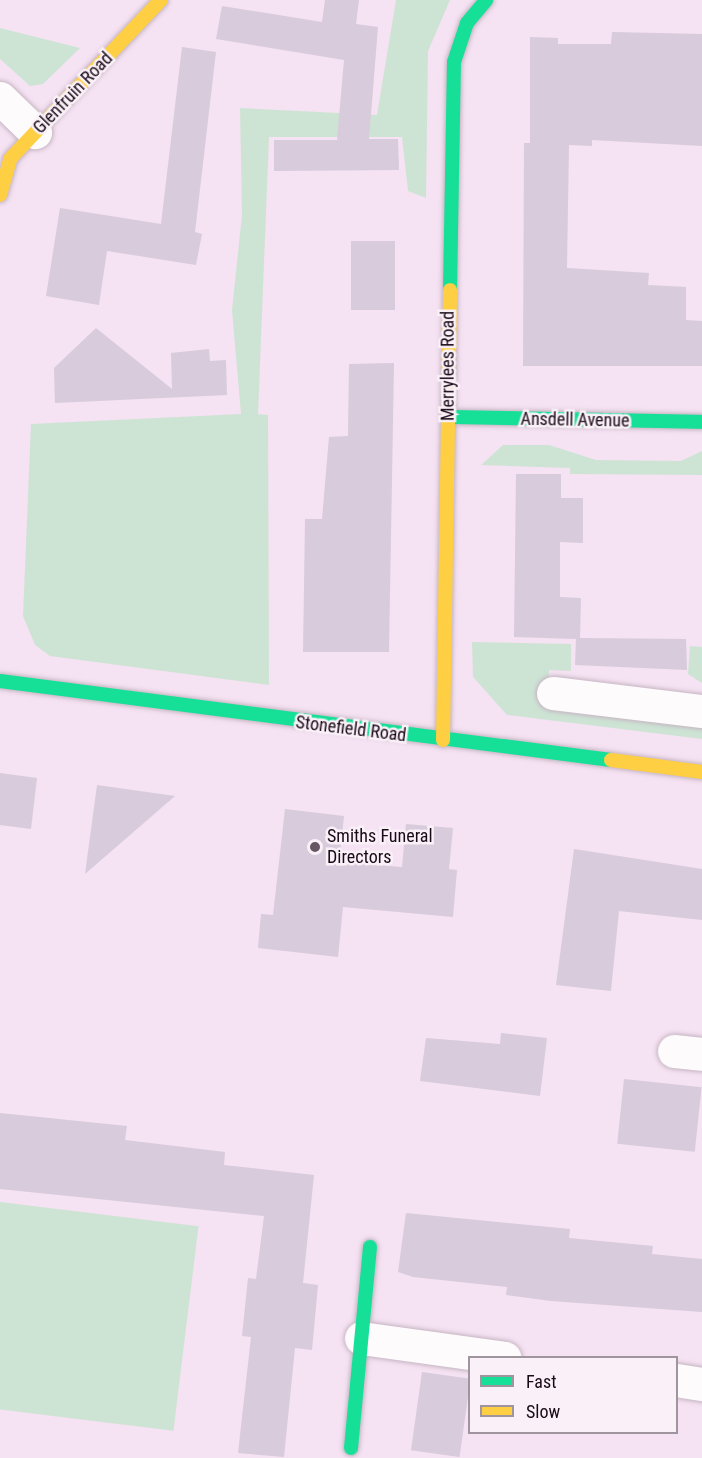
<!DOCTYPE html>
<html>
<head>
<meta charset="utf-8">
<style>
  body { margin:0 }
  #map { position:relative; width:702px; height:1458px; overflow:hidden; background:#f5e2f2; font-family:"Roboto Condensed",sans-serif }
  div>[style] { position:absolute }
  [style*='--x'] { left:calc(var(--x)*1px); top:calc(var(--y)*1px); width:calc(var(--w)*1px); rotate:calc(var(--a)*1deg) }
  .green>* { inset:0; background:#cde4d4; transform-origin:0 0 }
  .building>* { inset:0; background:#d8cbdb; transform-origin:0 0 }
  .roads { filter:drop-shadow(0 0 2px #c6b5c3) drop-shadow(0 0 2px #c6b5c3) }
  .street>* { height:33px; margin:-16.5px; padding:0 16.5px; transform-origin:16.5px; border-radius:16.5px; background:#fefbfd }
  .fast>* { height:14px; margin:-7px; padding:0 7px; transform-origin:7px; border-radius:7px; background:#16e098 }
  .slow>* { height:14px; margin:-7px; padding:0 7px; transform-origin:7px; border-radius:7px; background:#ffcf43 }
  .dots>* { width:16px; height:16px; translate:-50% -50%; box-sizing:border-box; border:3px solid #faf1f8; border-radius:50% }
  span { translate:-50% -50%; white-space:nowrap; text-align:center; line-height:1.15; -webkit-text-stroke:5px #faf1f8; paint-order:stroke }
  .street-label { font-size:18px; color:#190a17 }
  .poi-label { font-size:18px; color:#190a17 }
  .left { translate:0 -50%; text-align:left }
  .legend { position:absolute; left:468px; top:1356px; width:210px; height:78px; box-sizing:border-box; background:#faf1f8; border:2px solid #a0959e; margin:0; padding:8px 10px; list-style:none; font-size:18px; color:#190a17 }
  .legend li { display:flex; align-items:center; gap:12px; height:30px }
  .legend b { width:30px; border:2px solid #a0959e }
</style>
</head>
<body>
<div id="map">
  <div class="green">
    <div style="clip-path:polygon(396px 0,450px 0,428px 51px,426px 198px,408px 191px,402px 137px,269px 137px,258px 414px,268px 415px,269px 685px,50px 656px,35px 645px,23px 616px,31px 424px,241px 414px,232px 310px,242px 215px,240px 108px,377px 115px)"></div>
    <div style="clip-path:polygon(0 28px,80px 48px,43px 84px,30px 86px,0 59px)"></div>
    <div style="clip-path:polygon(503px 445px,549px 445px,596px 460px,681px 461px,702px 451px,702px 475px,570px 474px,570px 468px,481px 465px)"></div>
    <div style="clip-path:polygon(472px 642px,571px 644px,571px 671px,549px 670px,549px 705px,702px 724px,702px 739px,507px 715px,473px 677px)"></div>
    <div style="clip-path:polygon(690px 646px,702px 647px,702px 683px,688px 674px)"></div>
    <div style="left:0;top:1202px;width:200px;height:206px;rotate:7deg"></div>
  </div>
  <div class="building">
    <div style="clip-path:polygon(325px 0,359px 0,356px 24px,378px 27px,369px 139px,398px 139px,399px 170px,274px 171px,274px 140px,337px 140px,344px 60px,216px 39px,222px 6px,322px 22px)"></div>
    <div style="clip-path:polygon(612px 32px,702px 34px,702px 146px,592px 140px,592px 146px,569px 145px,567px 268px,649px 273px,648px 285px,686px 287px,686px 320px,702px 321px,702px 366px,523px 366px,524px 143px,530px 143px,530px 37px,558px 38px,558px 44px,611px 44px)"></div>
    <div style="clip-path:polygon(182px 47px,216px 52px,195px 232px,202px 234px,196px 265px,107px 251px,99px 305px,46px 296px,60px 208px,161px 224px)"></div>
    <div style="left:351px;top:241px;width:44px;height:69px"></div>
    <div style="clip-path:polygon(96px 328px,172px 389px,171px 353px,209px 349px,210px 361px,226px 360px,227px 395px,55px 403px,54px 368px)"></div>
    <div style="clip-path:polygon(394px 363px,389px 652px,303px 652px,305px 519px,322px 519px,329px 437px,348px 436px,349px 364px)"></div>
    <div style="clip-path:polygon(516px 474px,561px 474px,561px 498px,583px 498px,583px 543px,560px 542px,560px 597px,581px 598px,580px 638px,686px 639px,687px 670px,575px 665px,576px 639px,514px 637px)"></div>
    <div style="clip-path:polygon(0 773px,37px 778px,31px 829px,0 825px)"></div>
    <div style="clip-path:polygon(97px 785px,175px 796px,85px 874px)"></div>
    <div style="clip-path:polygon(285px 809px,344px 816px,339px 862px,402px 867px,406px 824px,453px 828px,449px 869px,457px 870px,453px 917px,343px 907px,338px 957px,258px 948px,261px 914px,273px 915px)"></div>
    <div style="clip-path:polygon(574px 849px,702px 869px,702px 920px,619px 911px,611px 991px,556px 985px)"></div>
    <div style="clip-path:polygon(501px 1033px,547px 1038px,540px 1096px,420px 1081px,426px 1038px,500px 1044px)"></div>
    <div style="left:624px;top:1079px;width:78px;height:65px;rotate:6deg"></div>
    <div style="clip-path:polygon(0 1113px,127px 1126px,125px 1140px,225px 1152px,224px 1165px,314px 1175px,303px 1283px,318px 1285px,312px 1350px,295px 1348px,284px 1457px,238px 1453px,251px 1337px,242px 1336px,248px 1278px,256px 1279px,264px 1216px,0 1189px)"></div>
    <div style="clip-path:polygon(406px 1213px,570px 1229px,569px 1238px,653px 1246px,652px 1254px,702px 1259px,702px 1312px,551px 1301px,506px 1295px,507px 1287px,413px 1277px,398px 1272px)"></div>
    <div style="left:422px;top:1372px;width:49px;height:79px;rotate:8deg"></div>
  </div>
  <div class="roads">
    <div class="street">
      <div style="--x:0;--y:98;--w:49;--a:44.2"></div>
      <div style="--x:553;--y:693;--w:150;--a:6.9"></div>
      <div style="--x:674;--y:1051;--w:28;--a:6"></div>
      <div style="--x:361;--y:1338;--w:145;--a:7.9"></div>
      <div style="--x:676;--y:1380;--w:26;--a:9"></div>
    </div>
    <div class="fast">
      <div style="--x:450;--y:290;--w:228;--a:-89"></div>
      <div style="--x:454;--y:62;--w:41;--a:-71.6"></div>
      <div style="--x:467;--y:23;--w:30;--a:-50"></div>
      <div style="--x:448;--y:417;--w:254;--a:1.1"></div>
      <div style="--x:0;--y:681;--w:616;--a:7.37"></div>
      <div style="--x:351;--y:1448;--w:202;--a:-84.6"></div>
    </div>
    <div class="slow">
      <div style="--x:0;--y:195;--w:37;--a:-74"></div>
      <div style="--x:10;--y:159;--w:219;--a:-46.5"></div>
      <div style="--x:443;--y:740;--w:450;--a:-89.1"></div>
      <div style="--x:611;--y:760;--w:92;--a:7.5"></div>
    </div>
  </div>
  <div class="dots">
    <div style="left:315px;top:847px;background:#665664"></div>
  </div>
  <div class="street-label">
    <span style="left:73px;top:93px;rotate:-46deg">Glenfruin Road</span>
    <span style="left:448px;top:366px;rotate:-90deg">Merrylees Road</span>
    <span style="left:575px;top:420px;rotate:1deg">Ansdell Avenue</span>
    <span style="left:351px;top:729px;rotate:7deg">Stonefield Road</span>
  </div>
  <div class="poi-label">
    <span class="left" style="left:327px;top:847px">Smiths Funeral<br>Directors</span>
  </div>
  <ul class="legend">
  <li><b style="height:8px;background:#16e098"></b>Fast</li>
  <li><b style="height:8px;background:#ffcf43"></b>Slow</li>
  </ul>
</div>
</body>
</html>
